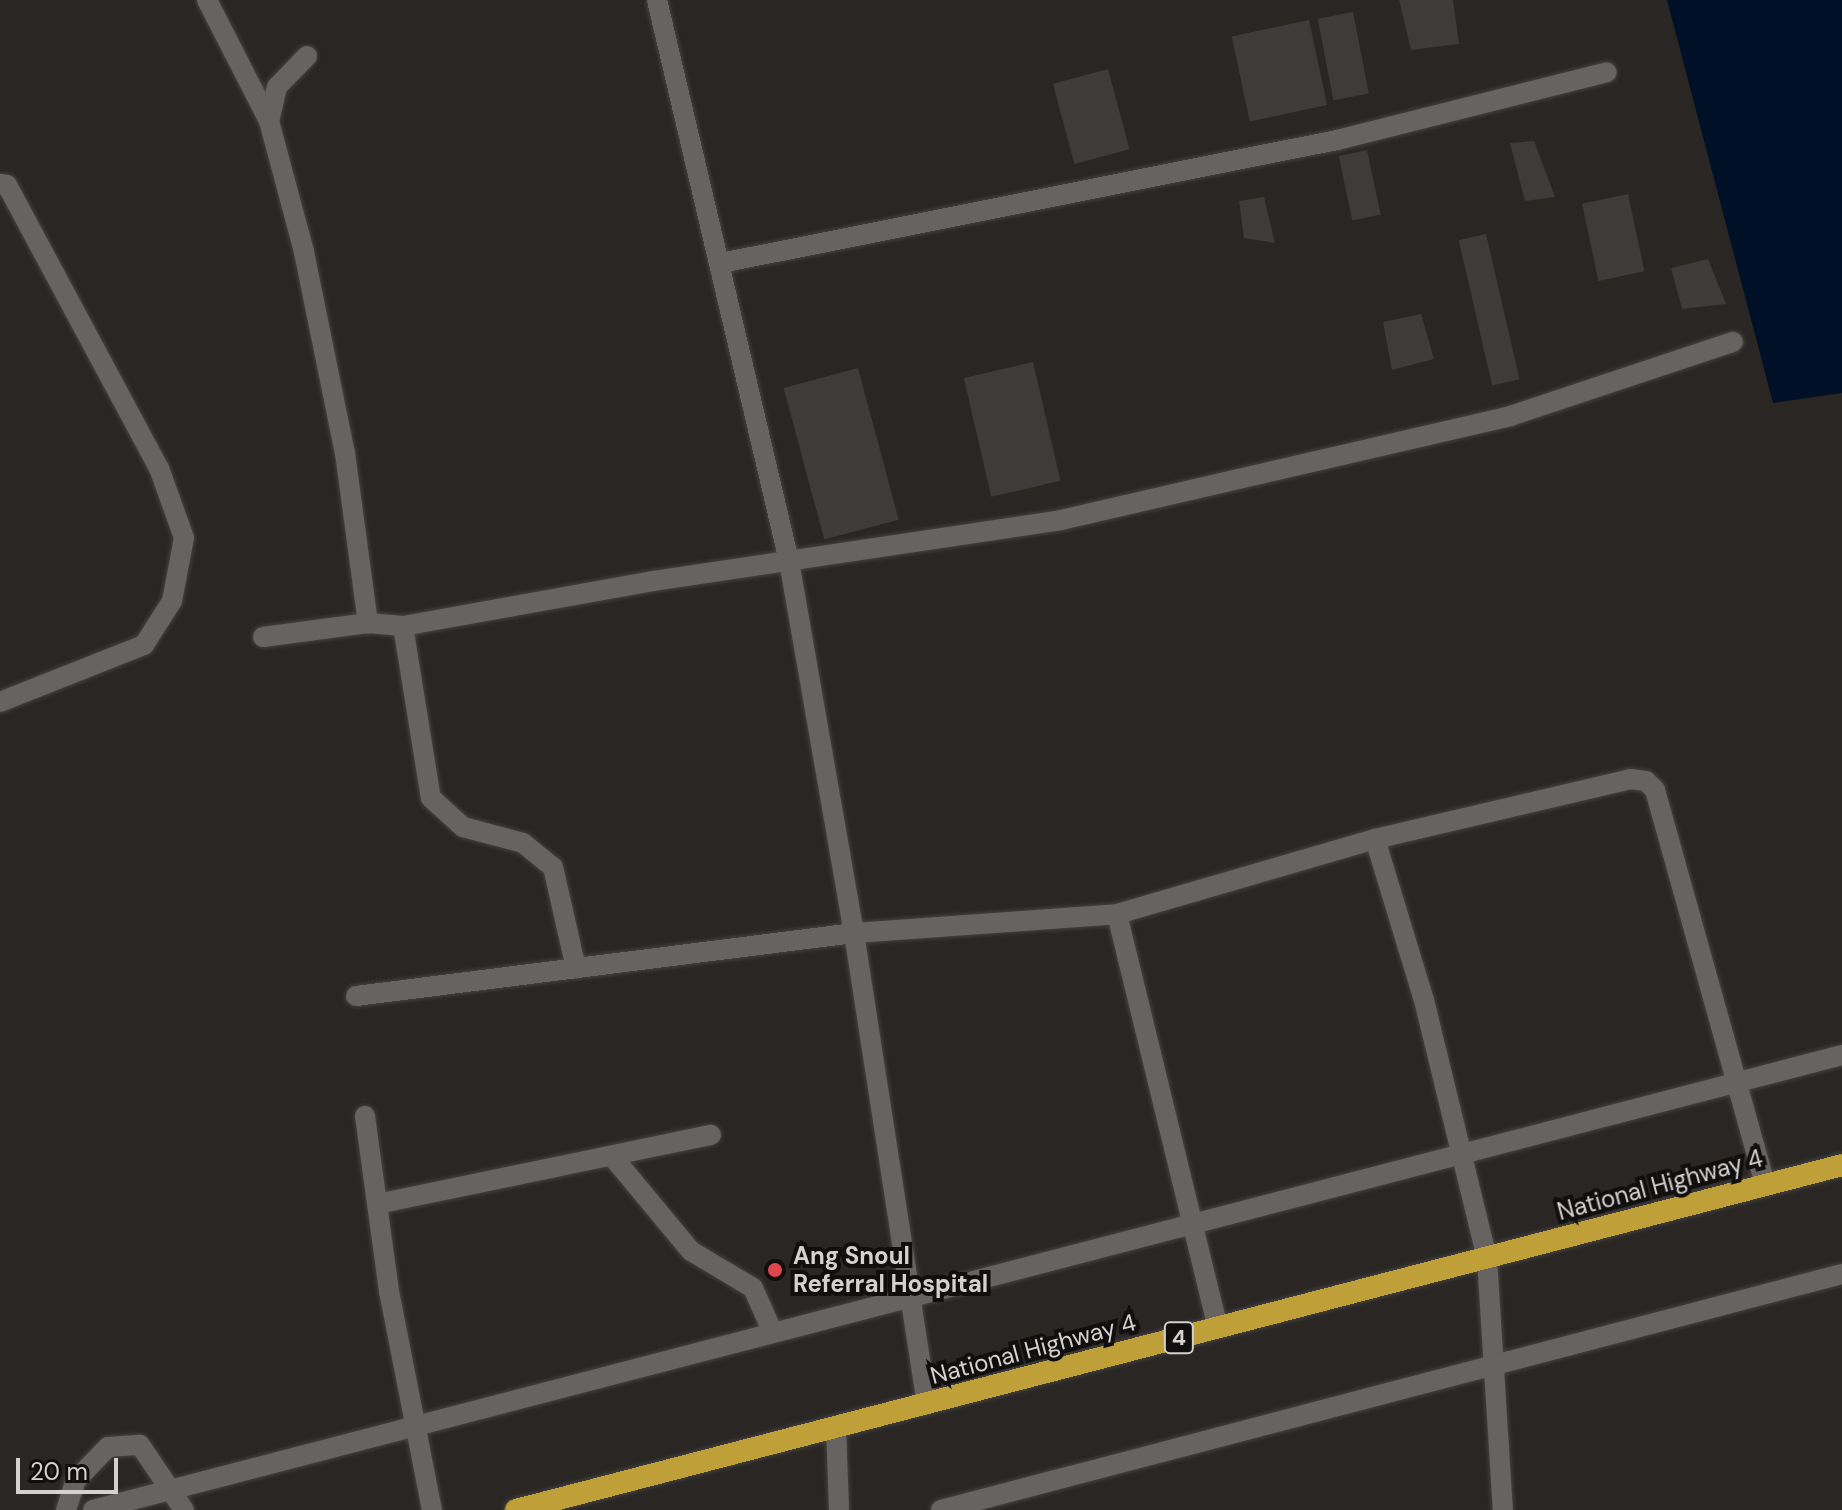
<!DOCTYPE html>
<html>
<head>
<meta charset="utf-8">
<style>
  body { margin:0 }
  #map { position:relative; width:1842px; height:1510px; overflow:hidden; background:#292624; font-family:"DM Sans",sans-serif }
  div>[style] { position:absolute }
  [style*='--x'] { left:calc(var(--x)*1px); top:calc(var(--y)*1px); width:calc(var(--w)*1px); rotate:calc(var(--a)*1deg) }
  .water>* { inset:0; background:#001027 }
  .building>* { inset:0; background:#3f3b3a; transform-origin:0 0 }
  .roads { filter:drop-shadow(0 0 2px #444240) drop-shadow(0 0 2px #444240) }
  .service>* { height:20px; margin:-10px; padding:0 10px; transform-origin:10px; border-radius:10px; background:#676361 }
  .minor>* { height:20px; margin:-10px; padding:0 10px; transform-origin:10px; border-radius:10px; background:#676361 }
  .trunk>* { height:22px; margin:-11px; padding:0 11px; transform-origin:11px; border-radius:11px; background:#be9f38 }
  .dots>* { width:22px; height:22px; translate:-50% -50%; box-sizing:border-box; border:4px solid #100f0e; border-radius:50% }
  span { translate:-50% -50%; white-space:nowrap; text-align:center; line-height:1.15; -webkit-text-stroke:8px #100f0e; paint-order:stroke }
  .shield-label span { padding:2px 6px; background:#100f0e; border:2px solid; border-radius:6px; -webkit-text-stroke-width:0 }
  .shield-label { font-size:22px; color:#d4d2d0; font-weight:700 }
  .street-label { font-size:24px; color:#d4d2d0 }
  .poi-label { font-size:24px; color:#d4d2d0; font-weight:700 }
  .left { translate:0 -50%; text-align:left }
  .scale { position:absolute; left:16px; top:1458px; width:102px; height:36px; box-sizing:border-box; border:4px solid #d4d2d0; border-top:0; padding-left:10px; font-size:24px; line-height:28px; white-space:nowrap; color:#d4d2d0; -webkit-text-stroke:6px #100f0e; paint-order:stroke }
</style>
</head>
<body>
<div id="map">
  <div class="water">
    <div style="clip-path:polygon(1667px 0,1842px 0,1842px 393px,1773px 403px)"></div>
  </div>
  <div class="building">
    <div style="clip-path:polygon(1399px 0,1453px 0,1459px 44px,1411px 50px)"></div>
    <div style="left:1353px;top:12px;width:83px;height:36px;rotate:79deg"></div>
    <div style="left:1309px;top:20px;width:87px;height:79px;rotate:78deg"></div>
    <div style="left:1108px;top:69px;width:83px;height:57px;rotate:75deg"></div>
    <div style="clip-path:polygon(1534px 141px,1555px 197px,1525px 201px,1510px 143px)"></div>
    <div style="left:1367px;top:150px;width:66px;height:29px;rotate:78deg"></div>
    <div style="left:1628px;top:194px;width:79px;height:47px;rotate:78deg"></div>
    <div style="clip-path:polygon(1264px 197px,1275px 243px,1244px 238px,1239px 201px)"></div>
    <div style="left:1486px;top:234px;width:149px;height:28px;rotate:77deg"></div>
    <div style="clip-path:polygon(1708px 259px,1726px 304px,1682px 309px,1671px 268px)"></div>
    <div style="clip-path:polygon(1421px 314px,1434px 359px,1392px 370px,1383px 322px)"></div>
    <div style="left:1033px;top:362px;width:122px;height:71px;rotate:77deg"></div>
    <div style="left:858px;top:368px;width:157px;height:77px;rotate:75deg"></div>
  </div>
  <div class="roads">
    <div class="service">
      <div style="--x:612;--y:1156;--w:124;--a:50.3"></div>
      <div style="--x:691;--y:1251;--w:72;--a:30.8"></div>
      <div style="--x:753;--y:1288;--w:49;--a:66"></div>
      <div style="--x:1487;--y:1258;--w:253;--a:86.4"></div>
      <div style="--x:836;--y:1427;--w:83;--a:87.9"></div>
      <div style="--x:66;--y:1510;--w:32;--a:-72"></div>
      <div style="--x:76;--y:1480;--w:46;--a:-45.9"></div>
      <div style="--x:108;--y:1447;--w:32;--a:-4"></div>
      <div style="--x:140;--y:1445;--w:78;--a:55.9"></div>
      <div style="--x:93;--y:1510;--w:1807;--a:-14.58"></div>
      <div style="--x:941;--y:1510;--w:931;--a:-14.68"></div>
    </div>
    <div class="minor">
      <div style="--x:207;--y:0;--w:136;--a:62.9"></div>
      <div style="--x:657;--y:0;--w:576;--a:76.76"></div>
      <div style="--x:789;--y:561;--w:378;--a:80.1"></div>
      <div style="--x:854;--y:933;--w:476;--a:81.2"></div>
      <div style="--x:307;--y:56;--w:43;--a:134.1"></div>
      <div style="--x:277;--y:87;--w:35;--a:103"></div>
      <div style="--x:269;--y:121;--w:136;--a:75"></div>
      <div style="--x:304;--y:252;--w:205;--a:78.5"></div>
      <div style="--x:345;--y:453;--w:172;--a:82.3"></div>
      <div style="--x:0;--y:184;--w:7;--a:8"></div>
      <div style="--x:7;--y:185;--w:321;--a:61.8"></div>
      <div style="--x:159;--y:468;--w:74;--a:70.3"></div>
      <div style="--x:184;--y:538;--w:64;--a:100.8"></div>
      <div style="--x:172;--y:601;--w:52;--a:122.5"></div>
      <div style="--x:144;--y:645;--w:155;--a:158.4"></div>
      <div style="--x:721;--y:263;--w:628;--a:-11.29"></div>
      <div style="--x:1337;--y:140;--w:278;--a:-14.1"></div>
      <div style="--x:403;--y:626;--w:174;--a:80.8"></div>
      <div style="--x:431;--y:798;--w:43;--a:42.2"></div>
      <div style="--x:463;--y:827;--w:62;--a:14.9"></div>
      <div style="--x:523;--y:843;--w:38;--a:39"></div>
      <div style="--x:553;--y:867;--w:104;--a:77.2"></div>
      <div style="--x:263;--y:637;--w:106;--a:-7.6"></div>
      <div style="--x:368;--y:623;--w:35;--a:5"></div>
      <div style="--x:403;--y:626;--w:255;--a:-10.2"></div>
      <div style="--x:654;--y:581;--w:412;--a:-8.5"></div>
      <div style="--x:1061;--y:520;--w:461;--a:-13"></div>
      <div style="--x:1510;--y:416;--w:235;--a:-18.4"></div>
      <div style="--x:1375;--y:839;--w:168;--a:73.1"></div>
      <div style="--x:1424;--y:1000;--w:266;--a:76.3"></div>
      <div style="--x:1117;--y:914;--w:426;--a:76.3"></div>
      <div style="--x:356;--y:996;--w:502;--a:-7.21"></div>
      <div style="--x:854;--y:933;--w:264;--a:-4.1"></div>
      <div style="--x:1117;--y:914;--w:269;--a:-16.2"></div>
      <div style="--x:1375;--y:839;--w:262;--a:-13.2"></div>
      <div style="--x:1630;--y:779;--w:16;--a:7"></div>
      <div style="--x:1646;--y:781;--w:13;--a:45"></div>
      <div style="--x:1655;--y:790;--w:410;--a:74.4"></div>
      <div style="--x:365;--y:1116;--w:177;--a:82.2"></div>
      <div style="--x:389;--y:1291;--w:223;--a:78.9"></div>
      <div style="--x:377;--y:1204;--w:341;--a:-11.7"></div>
    </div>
    <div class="trunk">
      <div style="--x:516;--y:1510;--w:1370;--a:-14.58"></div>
    </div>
  </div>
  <div class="dots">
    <div style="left:775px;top:1270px;background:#e0444e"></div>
  </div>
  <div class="shield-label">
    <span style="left:1179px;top:1338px">4</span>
  </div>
  <div class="street-label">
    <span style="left:1660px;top:1185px;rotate:-15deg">National Highway 4</span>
    <span style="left:1033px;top:1349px;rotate:-15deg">National Highway 4</span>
  </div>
  <div class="poi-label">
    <span class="left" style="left:793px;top:1270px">Ang Snoul<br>Referral Hospital</span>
  </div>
  <div class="scale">20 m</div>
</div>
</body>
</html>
